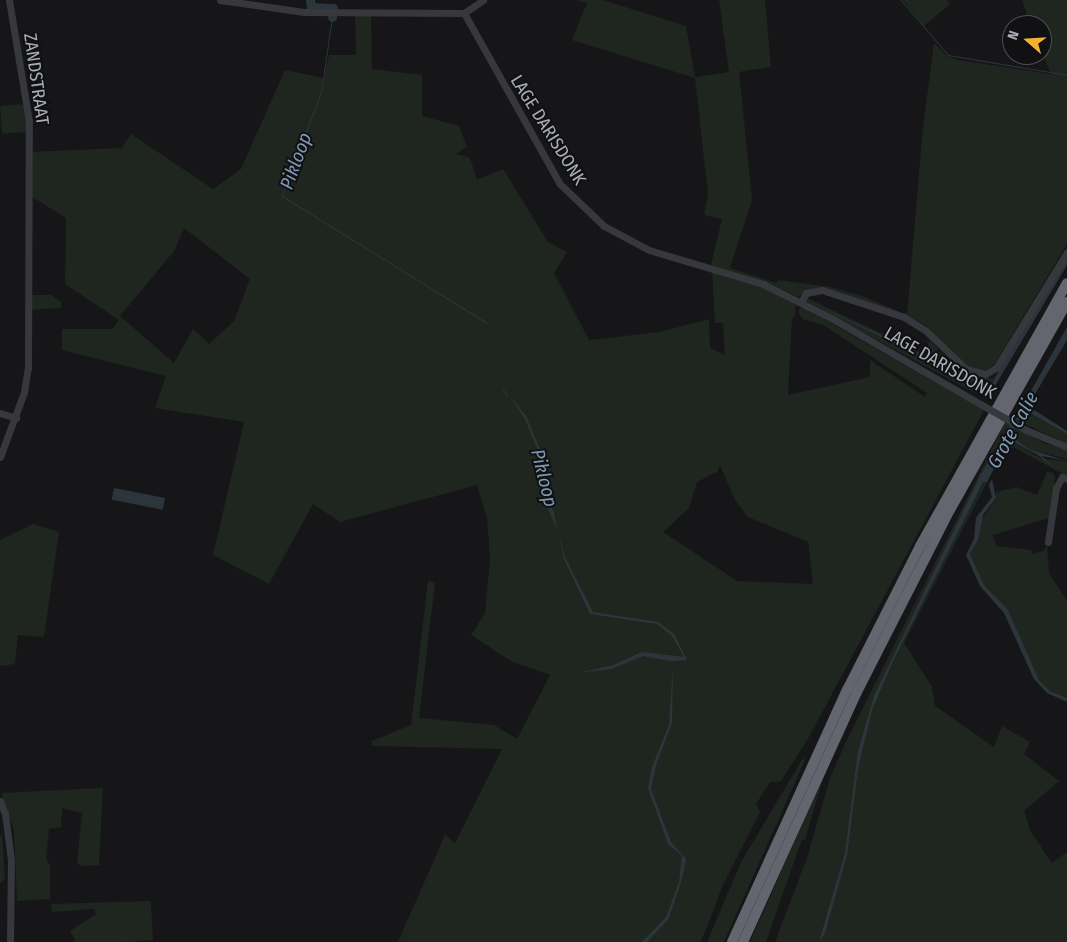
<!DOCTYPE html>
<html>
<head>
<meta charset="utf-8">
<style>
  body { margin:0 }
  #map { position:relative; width:1067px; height:942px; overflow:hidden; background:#161618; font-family:"Fira Sans Condensed",sans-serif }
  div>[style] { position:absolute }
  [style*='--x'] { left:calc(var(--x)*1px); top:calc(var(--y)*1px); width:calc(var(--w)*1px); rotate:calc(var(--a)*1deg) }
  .green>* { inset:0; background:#1e261f; transform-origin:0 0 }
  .water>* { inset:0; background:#2c353c; transform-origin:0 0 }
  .stream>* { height:1px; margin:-0.5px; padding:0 0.5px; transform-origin:0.5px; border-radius:0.5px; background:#2c353c }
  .river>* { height:9px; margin:-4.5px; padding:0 4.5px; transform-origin:4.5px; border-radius:4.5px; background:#2c353c }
  .minor>* { height:7px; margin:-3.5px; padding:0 3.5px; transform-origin:3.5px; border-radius:3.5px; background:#37383d }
  .highway>* { height:10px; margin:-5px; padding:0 5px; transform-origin:5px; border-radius:5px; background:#63666e }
  .minor-bridge>* { height:7px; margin:-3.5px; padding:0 3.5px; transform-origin:3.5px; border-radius:3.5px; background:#37383d }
  span { translate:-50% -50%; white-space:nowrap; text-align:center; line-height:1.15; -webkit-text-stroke:4px #111113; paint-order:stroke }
  .street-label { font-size:18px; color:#a8adb8 }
  .water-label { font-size:19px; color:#7f9bb3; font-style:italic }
  .north { position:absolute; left:1002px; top:15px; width:50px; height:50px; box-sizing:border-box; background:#111113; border:1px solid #4d4f55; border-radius:50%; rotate:289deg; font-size:14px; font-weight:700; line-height:20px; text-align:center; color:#a8adb8 }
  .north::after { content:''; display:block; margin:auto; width:18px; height:22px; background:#f2b134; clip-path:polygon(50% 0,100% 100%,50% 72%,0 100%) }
</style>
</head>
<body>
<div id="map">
  <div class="green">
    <div style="clip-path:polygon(576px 0,603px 0,686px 26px,695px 77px,729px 72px,719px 0,765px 0,771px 67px,739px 72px,752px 200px,730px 268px,776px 283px,779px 280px,830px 287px,865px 297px,907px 315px,923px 127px,934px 43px,947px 56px,958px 60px,1051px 74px,1042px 52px,1042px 25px,1031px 25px,1022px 0,1067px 0,1067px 244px,994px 365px,983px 371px,964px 365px,927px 326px,907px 315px,864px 301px,807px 290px,798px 297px,769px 283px,711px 265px,722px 219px,704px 215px,708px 195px,695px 78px,572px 40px,587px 3px)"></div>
    <div style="clip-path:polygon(903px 0,947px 0,950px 4px,924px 26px)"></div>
    <div style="clip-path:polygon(evenodd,371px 15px,372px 69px,422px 75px,422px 116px,459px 126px,467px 147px,456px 154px,470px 158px,477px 180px,503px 169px,548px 242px,567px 252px,554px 273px,589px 340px,660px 332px,709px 319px,710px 348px,725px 355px,723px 323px,715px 323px,712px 272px,764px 287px,796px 305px,795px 317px,792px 318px,788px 395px,870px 377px,870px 360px,925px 397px,927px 393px,823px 325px,802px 319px,798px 310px,803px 307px,984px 410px,809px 737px,781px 781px,770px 782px,756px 804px,760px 812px,723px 885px,701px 942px,398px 942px,445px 835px,455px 843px,502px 749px,372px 746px,372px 741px,411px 725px,428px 581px,435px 583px,419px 718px,494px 725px,517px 739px,550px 675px,511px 661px,471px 635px,485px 613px,490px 558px,487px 518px,477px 485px,340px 522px,313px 504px,269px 584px,213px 555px,244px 422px,155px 408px,166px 376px,62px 350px,62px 329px,113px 329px,119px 320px,65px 284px,66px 218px,29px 195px,30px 152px,122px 148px,131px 134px,213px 189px,241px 169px,285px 70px,324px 78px,329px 55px,356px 55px,355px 16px,371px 15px,184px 228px,250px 279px,234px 321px,209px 344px,193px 329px,174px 363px,120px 316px,174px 251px,184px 228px,371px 15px,720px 465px,735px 500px,748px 517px,808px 542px,813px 584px,737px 581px,663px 532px,689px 508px,697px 482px,717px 472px,720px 465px)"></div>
    <div style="left:25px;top:104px;width:28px;height:25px;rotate:86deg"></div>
    <div style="clip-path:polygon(29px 295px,51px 295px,61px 302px,61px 308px,29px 310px)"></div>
    <div style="clip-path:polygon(807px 298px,927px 355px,929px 340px,960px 371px,994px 379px,987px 389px,976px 383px,977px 394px,805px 301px)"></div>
    <div style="clip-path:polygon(1025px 411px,1067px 434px,1067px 444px,1019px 421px)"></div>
    <div style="clip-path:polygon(1005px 422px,1010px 425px,985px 472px,987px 482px,904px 643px,932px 687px,935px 706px,994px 747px,1002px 726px,1030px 742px,1024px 754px,1059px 781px,1024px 811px,1031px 832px,1052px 863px,1067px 852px,1067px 942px,775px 942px,807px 858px,830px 778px,845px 744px)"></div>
    <div style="clip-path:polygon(1015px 427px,1044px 443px,1067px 450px,1067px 459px,1029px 449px,1011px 436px)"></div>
    <div style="clip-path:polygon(1009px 440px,1042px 459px,1067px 461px,1067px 476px,1013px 447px,1005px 452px,991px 476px)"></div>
    <div style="clip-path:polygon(1047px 472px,1053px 473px,1055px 477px,1049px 518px,993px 535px,996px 546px,1031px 550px,1033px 554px,1044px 551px,1047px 544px,1049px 573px,1067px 601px,1067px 698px,1050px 691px,1039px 680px,1009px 613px,984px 585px,970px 554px,978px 540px,980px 522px,996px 499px,996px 492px,1017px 487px,1037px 495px)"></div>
    <div style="clip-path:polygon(33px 524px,59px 532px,44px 637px,18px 635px,15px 664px,0 666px,0 540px)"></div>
    <div style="clip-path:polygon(803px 758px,805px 760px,724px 942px,707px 942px,741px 862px)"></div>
    <div style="clip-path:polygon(823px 778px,805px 840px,802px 839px,766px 942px,750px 942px)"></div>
    <div style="clip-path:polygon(103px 788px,99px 865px,80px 866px,77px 862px,82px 813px,62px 808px,61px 827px,49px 829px,46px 859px,50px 865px,50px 899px,17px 901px,14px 831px,1px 793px)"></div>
    <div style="clip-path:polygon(2px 834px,5px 879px,0 883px,0 837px)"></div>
    <div style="clip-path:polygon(151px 901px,153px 940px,127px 942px,72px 942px,75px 940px,70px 931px,96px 914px,94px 909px,52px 912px,51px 904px)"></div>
  </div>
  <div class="water">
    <div style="clip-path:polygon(1067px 257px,1067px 265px,992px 391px,808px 301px,990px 386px)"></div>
    <div style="clip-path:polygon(1067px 327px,1067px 340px,1028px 406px,1067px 431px,1067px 434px,1028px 412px,1025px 412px,1019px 421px,1015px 419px)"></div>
    <div style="clip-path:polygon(509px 395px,526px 416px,546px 464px,546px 495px,554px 513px,557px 529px,545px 502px,543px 463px,525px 419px)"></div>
    <div style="clip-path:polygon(1010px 425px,1015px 427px,1011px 436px,1029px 449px,1067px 461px,1042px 456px,1054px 468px,1038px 455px,1009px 440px,987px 482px,983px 482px,894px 659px,872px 710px,858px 769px,847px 855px,825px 933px,819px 942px,845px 853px,858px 751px,874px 696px,981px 474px)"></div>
    <div style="clip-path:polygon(992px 479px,996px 498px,983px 515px,978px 540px,970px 554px,984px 585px,1008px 610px,1039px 680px,1050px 691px,1067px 698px,1067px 702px,1047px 693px,1034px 679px,1004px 613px,980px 586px,966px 555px,974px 539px,976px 518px,992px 497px,989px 485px)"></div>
    <div style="left:114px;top:488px;width:52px;height:12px;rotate:11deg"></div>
    <div style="clip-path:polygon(558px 530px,565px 557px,593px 612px,658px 622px,674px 634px,687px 660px,671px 661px,643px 656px,612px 669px,577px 673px,614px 665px,641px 652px,684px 657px,672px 636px,657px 624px,590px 614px,564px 559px)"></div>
    <div style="clip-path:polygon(673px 664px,672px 723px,656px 765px,651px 789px,671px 842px,686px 859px,682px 879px,668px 920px,647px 942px,642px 942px,666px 917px,679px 882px,682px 856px,668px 844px,648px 788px,652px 767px,669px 725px)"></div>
  </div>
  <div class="stream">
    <div style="--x:901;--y:0;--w:72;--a:49.5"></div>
    <div style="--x:948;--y:55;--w:121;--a:9.5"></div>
    <div style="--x:332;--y:17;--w:76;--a:98.3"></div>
    <div style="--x:321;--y:92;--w:111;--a:110.6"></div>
    <div style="--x:282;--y:196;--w:241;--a:31.8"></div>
    <div style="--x:502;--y:388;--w:9;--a:54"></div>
  </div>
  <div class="river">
    <div style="--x:310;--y:0;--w:7;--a:82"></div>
    <div style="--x:311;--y:7;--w:22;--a:3"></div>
    <div style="--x:333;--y:8;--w:9;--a:96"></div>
  </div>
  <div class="minor">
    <div style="--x:220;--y:0;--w:85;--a:8.1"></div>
    <div style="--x:304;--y:12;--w:160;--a:0.4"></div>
    <div style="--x:464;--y:13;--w:23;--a:-34"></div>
    <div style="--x:464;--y:13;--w:196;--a:60.7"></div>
    <div style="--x:560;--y:184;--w:61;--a:43.7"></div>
    <div style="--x:604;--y:226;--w:51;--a:28.1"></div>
    <div style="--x:649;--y:250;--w:119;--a:16.6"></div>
    <div style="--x:763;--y:284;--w:78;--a:26.6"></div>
    <div style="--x:833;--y:319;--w:156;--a:30"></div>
    <div style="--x:801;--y:302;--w:10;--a:-61"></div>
    <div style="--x:806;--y:293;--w:16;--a:-11"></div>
    <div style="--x:822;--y:290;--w:86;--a:18.2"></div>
    <div style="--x:904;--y:317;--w:25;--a:32"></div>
    <div style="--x:925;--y:330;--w:57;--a:43.6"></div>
    <div style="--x:966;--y:369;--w:20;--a:15"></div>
    <div style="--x:985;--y:374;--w:13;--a:-29"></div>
    <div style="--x:996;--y:368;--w:136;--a:-58.5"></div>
    <div style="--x:0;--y:413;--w:17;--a:17"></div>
    <div style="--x:1026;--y:430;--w:44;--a:22.5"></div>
    <div style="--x:0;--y:457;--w:69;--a:-69.7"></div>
    <div style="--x:24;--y:392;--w:24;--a:-81"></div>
    <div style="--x:28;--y:368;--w:247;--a:-89.8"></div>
    <div style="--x:29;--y:121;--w:123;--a:-99.4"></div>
    <div style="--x:1048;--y:542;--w:55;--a:-81.6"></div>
    <div style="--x:1056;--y:488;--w:13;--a:-61"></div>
    <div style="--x:1062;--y:477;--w:5;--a:22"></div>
    <div style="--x:0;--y:801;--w:14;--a:69"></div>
    <div style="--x:5;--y:814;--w:46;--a:82.6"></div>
    <div style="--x:11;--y:860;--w:82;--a:90.7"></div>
  </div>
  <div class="highway">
    <div style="--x:732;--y:942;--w:277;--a:-65.5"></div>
    <div style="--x:847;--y:690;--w:161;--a:-63.1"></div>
    <div style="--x:920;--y:546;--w:301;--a:-60.8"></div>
    <div style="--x:743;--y:942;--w:275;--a:-65.5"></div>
    <div style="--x:857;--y:692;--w:196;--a:-63"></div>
    <div style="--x:946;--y:517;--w:247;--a:-60.6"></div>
  </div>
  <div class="minor-bridge">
    <div style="--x:968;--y:397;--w:67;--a:29.6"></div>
  </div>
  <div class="street-label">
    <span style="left:36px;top:79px;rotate:82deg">ZANDSTRAAT</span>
    <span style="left:548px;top:130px;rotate:58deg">LAGE DARISDONK</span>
    <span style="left:940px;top:363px;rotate:30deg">LAGE DARISDONK</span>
  </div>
  <div class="water-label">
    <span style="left:296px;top:161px;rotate:-70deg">Pikloop</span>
    <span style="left:1013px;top:430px;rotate:-61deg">Grote Calie</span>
    <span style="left:544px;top:478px;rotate:76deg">Pikloop</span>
  </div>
  <div class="north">N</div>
</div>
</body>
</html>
